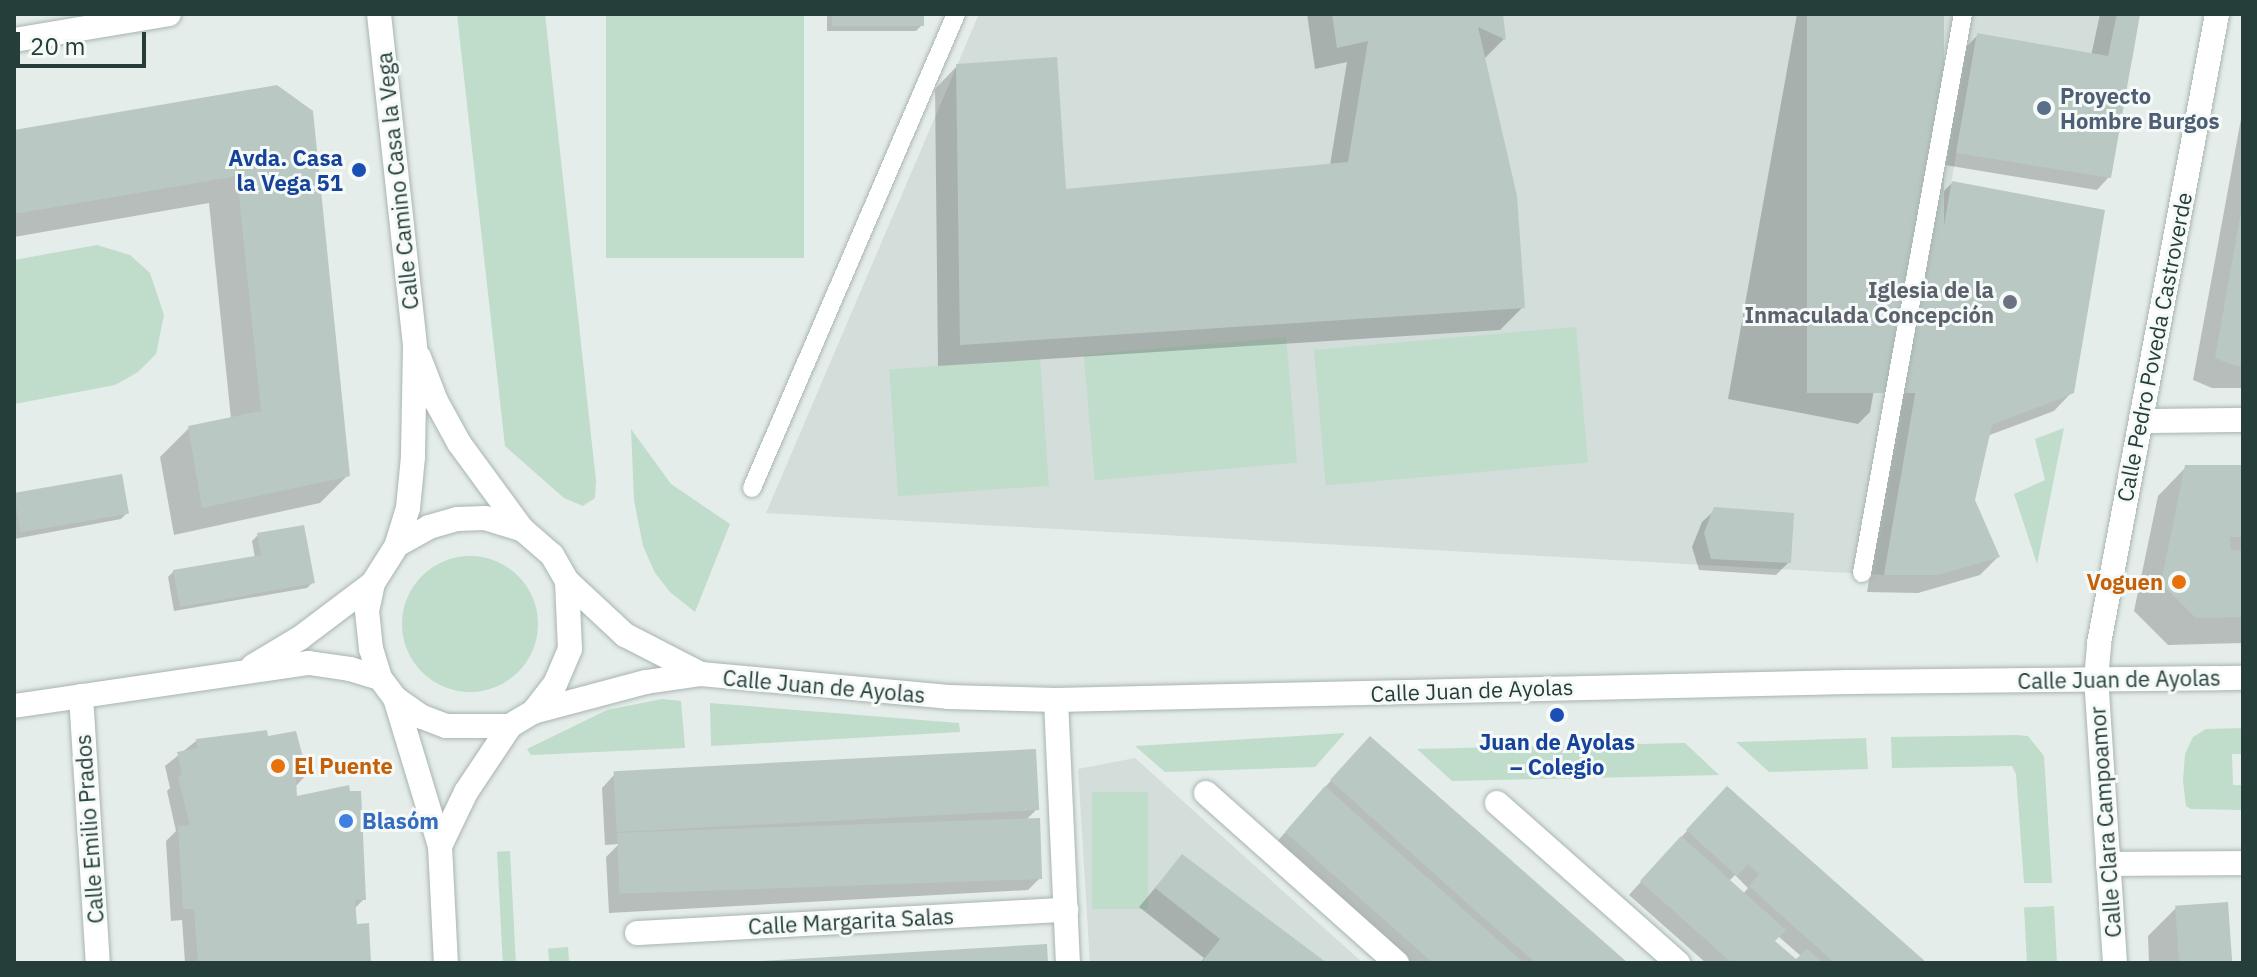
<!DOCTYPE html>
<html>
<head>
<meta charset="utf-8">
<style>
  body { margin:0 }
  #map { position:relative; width:2257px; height:977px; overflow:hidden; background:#e5edea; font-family:"IBM Plex Sans",sans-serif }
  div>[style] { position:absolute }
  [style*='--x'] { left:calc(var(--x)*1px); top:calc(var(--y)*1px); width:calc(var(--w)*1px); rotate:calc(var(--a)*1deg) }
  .built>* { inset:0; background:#d3ddda }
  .green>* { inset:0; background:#c0dccb; transform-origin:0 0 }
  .round { border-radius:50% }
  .shadow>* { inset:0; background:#0003 }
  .building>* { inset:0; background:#bac8c4; transform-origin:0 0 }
  .roads { filter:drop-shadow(0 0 2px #a8b5b2) drop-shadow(0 0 2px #a8b5b2) }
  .lane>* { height:18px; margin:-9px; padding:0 9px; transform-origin:9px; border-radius:9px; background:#fff }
  .street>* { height:24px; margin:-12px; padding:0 12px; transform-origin:12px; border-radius:12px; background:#fff }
  .dots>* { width:22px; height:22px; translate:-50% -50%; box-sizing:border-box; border:4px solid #f5faf8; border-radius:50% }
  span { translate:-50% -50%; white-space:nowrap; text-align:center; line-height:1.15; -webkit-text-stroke:6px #f5faf8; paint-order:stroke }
  .service-label { font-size:22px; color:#4e5e75; font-weight:700 }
  .left { translate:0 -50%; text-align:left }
  .transit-label { font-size:22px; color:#164399; font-weight:700 }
  .right { translate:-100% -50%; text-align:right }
  .street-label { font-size:22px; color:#253e3a }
  .worship-label { font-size:22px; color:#5b616d; font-weight:700 }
  .food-label { font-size:22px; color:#c56008; font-weight:700 }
  .shop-label { font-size:22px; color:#366cbe; font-weight:700 }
  .frame { position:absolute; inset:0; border:16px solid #253e3a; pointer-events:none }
  .scale { position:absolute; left:16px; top:32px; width:130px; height:36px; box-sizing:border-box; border:4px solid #253e3a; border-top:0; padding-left:10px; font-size:24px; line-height:28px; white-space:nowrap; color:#253e3a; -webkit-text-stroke:6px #f5faf8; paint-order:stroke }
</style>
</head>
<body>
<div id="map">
  <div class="built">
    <div style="clip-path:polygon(979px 14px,2140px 14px,2132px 62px,1977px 33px,1884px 575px,766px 513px)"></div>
    <div style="clip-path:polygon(1135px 758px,1363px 963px,1090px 963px,1078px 769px)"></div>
  </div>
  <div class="green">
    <div style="clip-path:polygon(457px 14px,545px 14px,596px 481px,595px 498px,583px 506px,564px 498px,505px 446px)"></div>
    <div style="left:606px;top:14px;width:198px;height:244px"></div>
    <div style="clip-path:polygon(97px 245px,130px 255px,150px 273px,164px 315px,156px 354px,138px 372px,115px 385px,14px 404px,14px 260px)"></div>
    <div style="left:1576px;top:327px;width:136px;height:263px;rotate:85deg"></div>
    <div style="left:1286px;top:337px;width:126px;height:203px;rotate:85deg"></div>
    <div style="left:1040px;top:359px;width:127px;height:151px;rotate:86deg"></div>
    <div style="clip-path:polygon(2064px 428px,2037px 564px,2014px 494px,2045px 480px,2035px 439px)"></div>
    <div style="clip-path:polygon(631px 429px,671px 484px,730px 524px,695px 612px,670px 592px,655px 573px,643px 546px,634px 500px)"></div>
    <div class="round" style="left:402px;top:556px;width:136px;height:136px"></div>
    <div style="clip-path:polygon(662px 699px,681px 701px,685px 748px,531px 755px,527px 749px,607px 710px)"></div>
    <div style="clip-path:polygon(710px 703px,959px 723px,960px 732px,711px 746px)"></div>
    <div style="clip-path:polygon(2243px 728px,2243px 754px,2232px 754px,2233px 785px,2243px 785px,2243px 810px,2191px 809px,2186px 806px,2183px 781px,2185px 754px,2193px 737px,2206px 729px)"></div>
    <div style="clip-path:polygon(1345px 733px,1315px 767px,1165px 772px,1135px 746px)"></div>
    <div style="clip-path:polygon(2017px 735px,2028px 736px,2044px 756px,2052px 883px,2024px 883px,2016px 774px,2012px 766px,1892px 768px,1891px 737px)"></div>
    <div style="clip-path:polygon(1866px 738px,1868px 769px,1769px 772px,1736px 742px)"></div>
    <div style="clip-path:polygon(1685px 743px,1719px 775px,1452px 781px,1417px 749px)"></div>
    <div style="left:1092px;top:792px;width:56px;height:117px"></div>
    <div style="left:510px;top:851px;width:112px;height:13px;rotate:87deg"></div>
    <div style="left:2054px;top:906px;width:57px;height:30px;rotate:87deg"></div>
    <div style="left:568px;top:947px;width:16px;height:20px;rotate:86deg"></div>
  </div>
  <div class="shadow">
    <div style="clip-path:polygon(827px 14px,921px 14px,922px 25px,916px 31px,827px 31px)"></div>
    <div style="clip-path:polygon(1307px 14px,1501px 14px,1504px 39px,1483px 60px,1522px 308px,1500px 330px,938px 366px,935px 89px,957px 66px,1064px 191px,1330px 165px,1347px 62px,1315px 69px)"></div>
    <div style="clip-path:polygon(1797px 14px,1942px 14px,1870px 412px,1858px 424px,1728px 399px)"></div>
    <div style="clip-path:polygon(2100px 14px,2138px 14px,2109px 177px,2097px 190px,1945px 165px,1966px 47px,1978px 35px,2091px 56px)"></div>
    <div style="clip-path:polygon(276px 87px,348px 475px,320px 503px,174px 535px,160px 457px,189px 428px,231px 419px,209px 203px,14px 237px,14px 133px)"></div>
    <div style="clip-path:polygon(2243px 108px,2243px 388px,2212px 388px,2193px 380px)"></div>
    <div style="clip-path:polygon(1952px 183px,2072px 392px,2054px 411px,1987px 436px,1973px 500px,1998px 557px,1980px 575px,1918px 593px,1867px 592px,1934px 201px)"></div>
    <div style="clip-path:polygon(2186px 467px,2243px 467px,2243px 643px,2168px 645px,2134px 611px,2158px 496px)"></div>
    <div style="clip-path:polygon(14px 496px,127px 513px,121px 519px,14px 539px)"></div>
    <div style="clip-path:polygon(1715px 510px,1789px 562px,1776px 575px,1699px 570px,1692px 547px,1702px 522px)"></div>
    <div style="clip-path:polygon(258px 535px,313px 582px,307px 588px,174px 611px,168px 577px,174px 571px,255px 558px,252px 541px)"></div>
    <div style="clip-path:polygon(267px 738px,306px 775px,295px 787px,295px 798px,364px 899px,354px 909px,355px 926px,369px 963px,185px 963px,182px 920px,171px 921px,166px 841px,176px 831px,167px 791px,170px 788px,165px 766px,196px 741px)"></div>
    <div style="clip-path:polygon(1357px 751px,1625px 963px,1406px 963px,1274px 845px)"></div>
    <div style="clip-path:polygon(614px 775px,1037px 809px,1025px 821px,1040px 878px,1028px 890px,609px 913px,606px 857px,619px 844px,605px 845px,602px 788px)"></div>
    <div style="clip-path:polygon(evenodd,1714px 801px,1924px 963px,1706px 963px,1629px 895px,1714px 801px,1735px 875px,1748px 888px,1743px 894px,1729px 881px,1735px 875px,1714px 801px,1778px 936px,1802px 957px,1796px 962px,1773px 941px,1778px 936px)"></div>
    <div style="clip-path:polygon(1182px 856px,1323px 963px,1200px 963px,1204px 958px,1139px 907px)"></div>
    <div style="clip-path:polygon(2176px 908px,2230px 963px,2149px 963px,2148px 936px)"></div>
  </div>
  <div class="building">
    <div style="left:832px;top:14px;width:92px;height:12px"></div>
    <div style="clip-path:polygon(1332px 14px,1503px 14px,1506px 40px,1478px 27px,1517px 196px,1525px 308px,960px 345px,956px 64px,1057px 57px,1066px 189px,1348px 162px,1368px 41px,1337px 48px)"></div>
    <div style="left:1807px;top:14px;width:137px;height:379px"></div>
    <div style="clip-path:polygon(2117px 14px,2140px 14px,2111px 178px,1956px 153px,1977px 33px,2108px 56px)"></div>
    <div style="clip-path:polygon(277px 85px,313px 111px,350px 476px,202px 508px,188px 426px,261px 411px,237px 176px,14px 214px,14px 130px)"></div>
    <div style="clip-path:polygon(1952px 181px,2105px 210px,2074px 393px,1992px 425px,1975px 500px,2000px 557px,1938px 575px,1884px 575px)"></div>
    <div style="clip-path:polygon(2241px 212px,2243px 366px,2236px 366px,2215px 358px)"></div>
    <div style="clip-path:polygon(2185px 465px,2243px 465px,2243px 537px,2230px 537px,2231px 550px,2243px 550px,2243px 617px,2196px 618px,2161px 583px)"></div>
    <div style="left:122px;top:474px;width:40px;height:110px;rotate:80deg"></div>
    <div style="clip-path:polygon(1714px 507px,1794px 513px,1791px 563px,1711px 559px,1704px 533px)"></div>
    <div style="clip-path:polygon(304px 525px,315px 583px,180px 607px,173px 570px,261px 555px,257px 533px)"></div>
    <div style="clip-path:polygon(267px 730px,268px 736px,296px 731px,308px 776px,296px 778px,297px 796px,349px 785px,350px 791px,361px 791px,366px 900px,355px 900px,357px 924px,369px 923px,371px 963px,198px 963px,194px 909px,183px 909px,178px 826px,190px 825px,178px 777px,182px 775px,177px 752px,197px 748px,196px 739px)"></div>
    <div style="clip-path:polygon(1370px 736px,1628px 963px,1536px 963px,1477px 912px,1330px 780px)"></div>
    <div style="left:1036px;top:749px;width:61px;height:423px;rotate:87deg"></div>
    <div style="clip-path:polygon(1325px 786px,1388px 843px,1524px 963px,1433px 963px,1285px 832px)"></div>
    <div style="clip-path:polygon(1727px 786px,1927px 963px,1835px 963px,1791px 924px,1749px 886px,1759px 874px,1748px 864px,1737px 876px,1686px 830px)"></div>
    <div style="left:1040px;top:818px;width:61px;height:423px;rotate:88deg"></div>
    <div style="clip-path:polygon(1681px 836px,1786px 930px,1775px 941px,1796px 959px,1807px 949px,1823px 963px,1732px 963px,1640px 881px)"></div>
    <div style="clip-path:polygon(1182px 854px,1327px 963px,1201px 963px,1220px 939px,1155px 888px)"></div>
    <div style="left:2228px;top:902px;width:61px;height:53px;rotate:86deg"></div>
    <div style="clip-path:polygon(1047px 944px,1048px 963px,760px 963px,760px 961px)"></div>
  </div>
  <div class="roads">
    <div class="lane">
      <div style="--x:752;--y:488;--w:516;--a:-66.71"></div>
      <div style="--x:1862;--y:573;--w:568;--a:-79.76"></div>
    </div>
    <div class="street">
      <div style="--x:379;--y:14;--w:336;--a:83.8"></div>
      <div style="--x:415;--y:348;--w:109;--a:91.1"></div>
      <div style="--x:413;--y:457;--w:51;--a:95.6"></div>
      <div style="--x:408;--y:508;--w:39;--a:107"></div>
      <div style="--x:14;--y:40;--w:157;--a:-9.5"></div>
      <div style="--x:419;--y:357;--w:47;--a:68.9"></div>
      <div style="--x:436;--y:401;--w:48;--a:61.3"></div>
      <div style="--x:459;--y:443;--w:107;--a:53.8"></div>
      <div style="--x:2142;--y:421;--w:101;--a:-0.6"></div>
      <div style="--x:485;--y:518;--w:39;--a:17"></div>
      <div style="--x:522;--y:529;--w:40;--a:41"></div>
      <div style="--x:552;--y:555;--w:30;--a:60"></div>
      <div style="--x:567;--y:581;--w:68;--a:87.5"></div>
      <div style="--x:570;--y:649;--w:38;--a:113"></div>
      <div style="--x:555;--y:684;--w:36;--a:128"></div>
      <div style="--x:533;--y:712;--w:27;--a:149"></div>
      <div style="--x:510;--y:726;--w:64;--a:180"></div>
      <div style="--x:446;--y:726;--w:26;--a:-159"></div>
      <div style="--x:422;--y:717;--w:33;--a:-145"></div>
      <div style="--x:395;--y:698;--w:25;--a:-127"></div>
      <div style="--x:380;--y:678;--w:30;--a:-107"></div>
      <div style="--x:371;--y:649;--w:38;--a:-96"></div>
      <div style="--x:367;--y:611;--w:29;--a:-78"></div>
      <div style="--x:373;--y:583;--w:45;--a:-57.7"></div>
      <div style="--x:397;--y:545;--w:37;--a:-29"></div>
      <div style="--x:429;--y:527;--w:29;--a:-16"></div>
      <div style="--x:457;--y:519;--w:28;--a:-2"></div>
      <div style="--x:567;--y:581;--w:79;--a:43"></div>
      <div style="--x:625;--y:635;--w:85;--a:27.2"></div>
      <div style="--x:253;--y:666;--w:55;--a:-30.8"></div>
      <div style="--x:300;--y:638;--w:91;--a:-37"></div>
      <div style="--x:81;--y:696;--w:268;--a:86.4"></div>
      <div style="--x:395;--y:698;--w:155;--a:73.1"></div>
      <div style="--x:440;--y:846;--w:117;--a:87.1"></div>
      <div style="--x:1056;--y:700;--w:263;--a:87.4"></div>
      <div style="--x:14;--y:706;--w:298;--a:-8.3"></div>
      <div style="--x:309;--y:663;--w:41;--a:8.3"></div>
      <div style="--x:350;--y:669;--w:31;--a:17"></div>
      <div style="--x:533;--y:712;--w:117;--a:-14.9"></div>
      <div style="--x:646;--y:682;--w:56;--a:-8.3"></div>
      <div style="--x:701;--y:674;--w:248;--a:5.3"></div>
      <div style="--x:948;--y:697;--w:108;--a:1.6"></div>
      <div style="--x:1056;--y:700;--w:793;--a:-1.3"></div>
      <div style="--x:1849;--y:682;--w:394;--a:-0.6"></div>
      <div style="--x:1206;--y:793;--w:256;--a:41.7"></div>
      <div style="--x:1497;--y:803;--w:242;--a:41.5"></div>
      <div style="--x:440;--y:846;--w:60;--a:-64.3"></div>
      <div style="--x:466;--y:792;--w:79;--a:-56.3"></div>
      <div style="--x:2108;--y:864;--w:135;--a:-0.4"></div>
      <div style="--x:637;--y:933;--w:430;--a:-3.1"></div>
      <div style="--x:2115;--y:963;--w:284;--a:-93.8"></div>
      <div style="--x:2096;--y:680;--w:37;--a:-85"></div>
      <div style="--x:2099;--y:643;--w:640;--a:-79.37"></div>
    </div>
  </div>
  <div class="dots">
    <div style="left:2044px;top:108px;background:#5c6f8a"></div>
    <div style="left:359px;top:170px;background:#1a4fb4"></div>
    <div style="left:2010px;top:302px;background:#6b7280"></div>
    <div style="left:2179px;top:582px;background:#e8710a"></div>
    <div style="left:1557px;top:715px;background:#1a4fb4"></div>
    <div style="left:278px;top:766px;background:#e8710a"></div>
    <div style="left:346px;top:821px;background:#3f7fe0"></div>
  </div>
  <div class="service-label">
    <span class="left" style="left:2060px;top:108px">Proyecto<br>Hombre Burgos</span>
  </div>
  <div class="transit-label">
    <span class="right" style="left:343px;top:170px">Avda. Casa<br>la Vega 51</span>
    <span style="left:1557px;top:754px">Juan de Ayolas<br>– Colegio</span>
  </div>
  <div class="street-label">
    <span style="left:397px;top:181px;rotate:-96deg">Calle Camino Casa la Vega</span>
    <span style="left:2154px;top:347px;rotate:-79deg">Calle Pedro Poveda Castroverde</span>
    <span style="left:2119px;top:679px;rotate:-1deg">Calle Juan de Ayolas</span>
    <span style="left:824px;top:686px;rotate:5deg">Calle Juan de Ayolas</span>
    <span style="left:1472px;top:690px;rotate:-2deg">Calle Juan de Ayolas</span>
    <span style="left:2105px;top:822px;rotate:-94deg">Calle Clara Campoamor</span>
    <span style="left:89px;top:829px;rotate:-94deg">Calle Emilio Prados</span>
    <span style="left:851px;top:921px;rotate:-3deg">Calle Margarita Salas</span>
  </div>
  <div class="worship-label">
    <span class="right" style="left:1994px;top:302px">Iglesia de la<br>Inmaculada Concepción</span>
  </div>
  <div class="food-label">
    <span class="right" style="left:2163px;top:582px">Voguen</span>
    <span class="left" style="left:294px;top:766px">El Puente</span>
  </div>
  <div class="shop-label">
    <span class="left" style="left:362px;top:821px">Blasóm</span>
  </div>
  <div class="frame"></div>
  <div class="scale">20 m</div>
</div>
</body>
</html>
